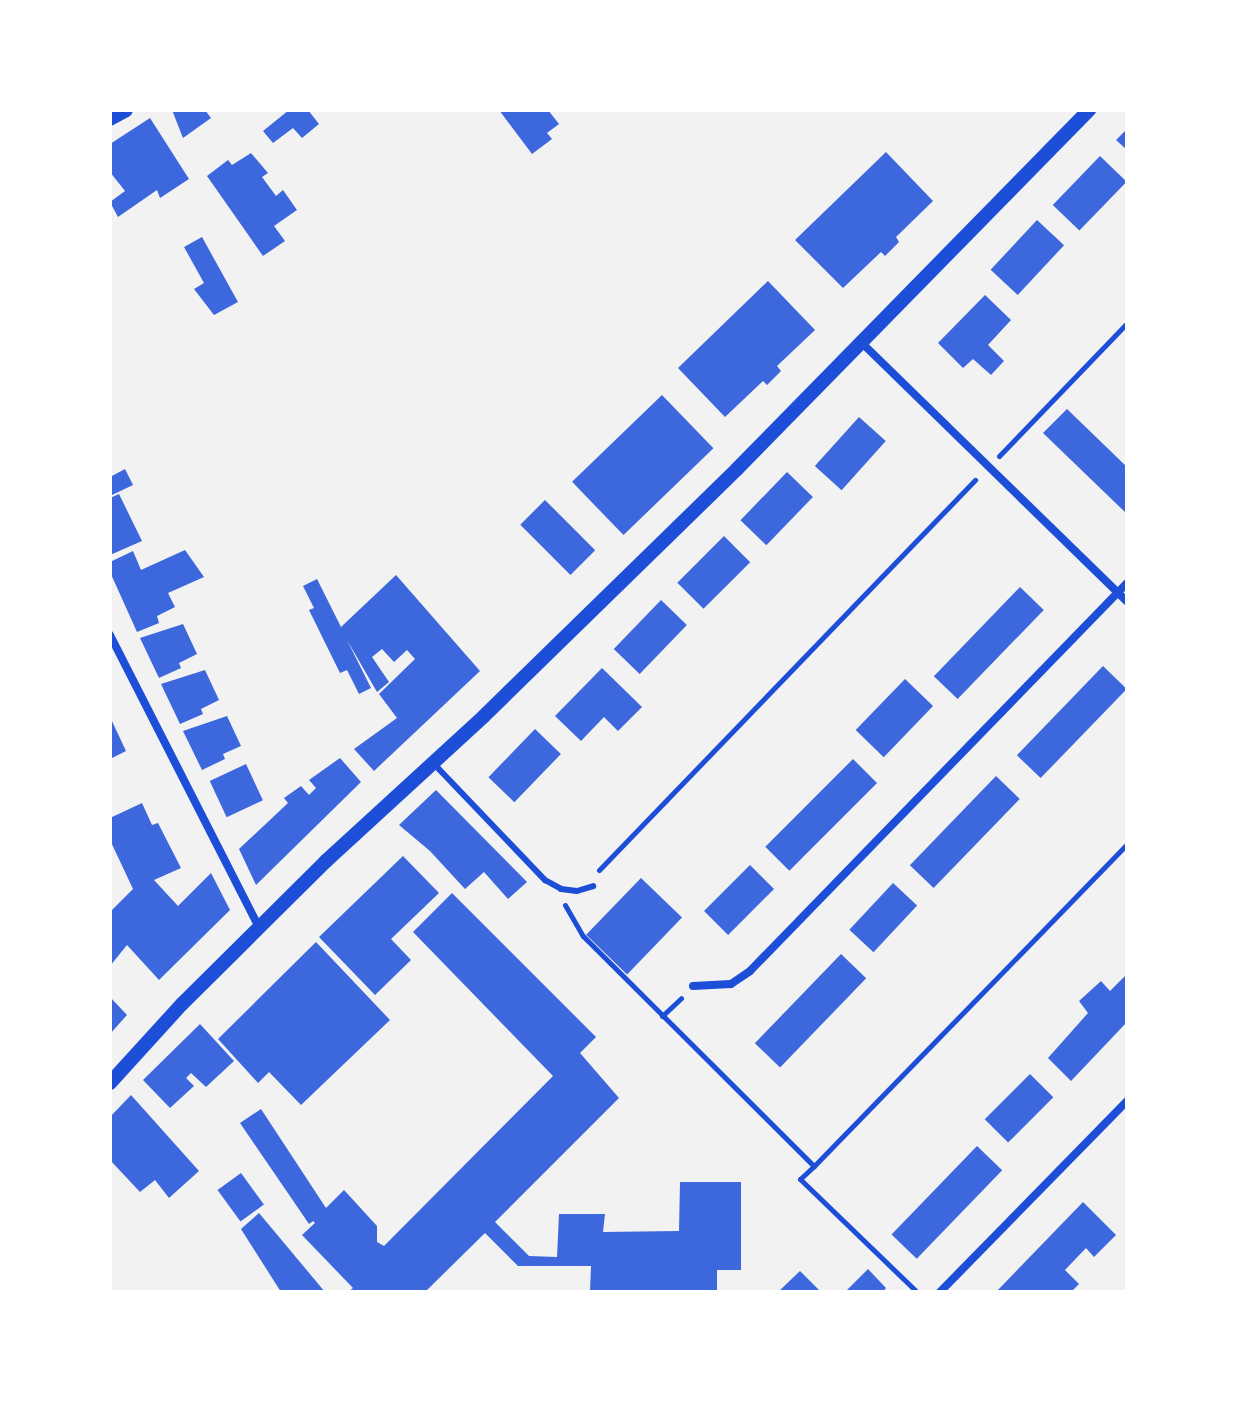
<!DOCTYPE html>
<html>
<head>
<meta charset="utf-8">
<style>
  body { margin:0 }
  #map { position:relative; width:1237px; height:1402px; overflow:hidden; background:#f2f2f2; font-family:Manrope,sans-serif }
  div>[style] { position:absolute }
  [style*='--x'] { left:calc(var(--x)*1px); top:calc(var(--y)*1px); width:calc(var(--w)*1px); rotate:calc(var(--a)*1deg) }
  .building>* { inset:0; background:#3d67dc; transform-origin:0 0 }
  .path>* { height:5px; margin:-2.5px; padding:0 2.5px; transform-origin:2.5px; border-radius:2.5px; background:#1d4ed8 }
  .service>* { height:6px; margin:-3px; padding:0 3px; transform-origin:3px; border-radius:3px; background:#1d4ed8 }
  .minor>* { height:8px; margin:-4px; padding:0 4px; transform-origin:4px; border-radius:4px; background:#1d4ed8 }
  .tertiary>* { height:14px; margin:-7px; padding:0 7px; transform-origin:7px; border-radius:7px; background:#1d4ed8 }
  span { translate:-50% -50%; white-space:nowrap; text-align:center; line-height:1.15; -webkit-text-stroke:8px #fff; paint-order:stroke }
  .frame { position:absolute; inset:0; border:112px solid #fff; pointer-events:none }
</style>
</head>
<body>
<div id="map">
  <div class="building">
    <div style="clip-path:polygon(172px 110px,205px 110px,211px 118px,183px 138px)"></div>
    <div style="clip-path:polygon(289px 110px,308px 110px,319px 124px,302px 138px,293px 128px,273px 143px,263px 131px)"></div>
    <div style="clip-path:polygon(499px 110px,548px 110px,559px 124px,547px 133px,552px 139px,532px 154px)"></div>
    <div style="clip-path:polygon(150px 118px,189px 179px,160px 198px,157px 190px,118px 217px,110px 202px,125px 191px,110px 172px,110px 144px)"></div>
    <div style="clip-path:polygon(1127px 129px,1127px 150px,1116px 140px)"></div>
    <div style="clip-path:polygon(886px 152px,933px 201px,896px 237px,899px 242px,885px 256px,881px 252px,843px 288px,795px 240px)"></div>
    <div style="clip-path:polygon(251px 153px,268px 173px,262px 177px,276px 196px,283px 190px,297px 210px,274px 226px,285px 241px,263px 256px,207px 176px,228px 160px,232px 165px)"></div>
    <div style="left:1100px;top:156px;width:37px;height:68px;rotate:44deg"></div>
    <div style="left:1037px;top:220px;width:37px;height:68px;rotate:43deg"></div>
    <div style="clip-path:polygon(202px 237px,238px 302px,214px 315px,194px 289px,204px 283px,184px 247px)"></div>
    <div style="clip-path:polygon(768px 281px,815px 330px,777px 366px,781px 371px,767px 385px,763px 381px,725px 417px,678px 368px)"></div>
    <div style="clip-path:polygon(985px 295px,1011px 320px,988px 345px,1004px 361px,991px 375px,973px 359px,963px 368px,938px 343px)"></div>
    <div style="left:662px;top:395px;width:74px;height:125px;rotate:46deg"></div>
    <div style="clip-path:polygon(1067px 409px,1127px 467px,1127px 514px,1043px 433px)"></div>
    <div style="left:859px;top:417px;width:36px;height:66px;rotate:42deg"></div>
    <div style="clip-path:polygon(125px 469px,133px 485px,110px 496px,110px 477px)"></div>
    <div style="left:787px;top:472px;width:36px;height:67px;rotate:44deg"></div>
    <div style="clip-path:polygon(119px 494px,142px 541px,110px 555px,110px 498px)"></div>
    <div style="left:545px;top:500px;width:71px;height:35px;rotate:45deg"></div>
    <div style="left:724px;top:536px;width:37px;height:66px;rotate:45deg"></div>
    <div style="clip-path:polygon(185px 550px,204px 577px,168px 593px,175px 607px,157px 616px,159px 623px,137px 632px,110px 572px,110px 562px,133px 551px,141px 570px)"></div>
    <div style="clip-path:polygon(396px 575px,480px 671px,374px 771px,354px 749px,397px 718px,379px 694px,415px 659px,407px 650px,394px 662px,382px 649px,372px 657px,389px 682px,377px 692px,347px 640px,371px 688px,359px 694px,347px 670px,340px 673px,309px 610px,314px 608px,303px 586px,317px 579px,341px 627px)"></div>
    <div style="left:1020px;top:587px;width:33px;height:124px;rotate:44deg"></div>
    <div style="left:661px;top:600px;width:36px;height:68px;rotate:44deg"></div>
    <div style="clip-path:polygon(183px 624px,197px 654px,179px 663px,181px 668px,159px 678px,140px 638px)"></div>
    <div style="left:1103px;top:666px;width:33px;height:124px;rotate:44deg"></div>
    <div style="clip-path:polygon(602px 668px,642px 707px,618px 731px,604px 717px,581px 741px,555px 716px)"></div>
    <div style="clip-path:polygon(205px 670px,219px 700px,201px 709px,203px 714px,180px 724px,161px 684px)"></div>
    <div style="left:905px;top:679px;width:39px;height:71px;rotate:44deg"></div>
    <div style="clip-path:polygon(227px 716px,241px 746px,223px 754px,225px 759px,202px 770px,183px 731px)"></div>
    <div style="clip-path:polygon(110px 717px,126px 751px,110px 759px)"></div>
    <div style="left:535px;top:729px;width:36px;height:67px;rotate:44deg"></div>
    <div style="clip-path:polygon(340px 758px,361px 782px,256px 885px,239px 849px,288px 803px,284px 798px,301px 786px,309px 795px,316px 788px,309px 780px)"></div>
    <div style="left:853px;top:759px;width:34px;height:124px;rotate:45deg"></div>
    <div style="left:246px;top:764px;width:40px;height:40px;rotate:65deg"></div>
    <div style="left:996px;top:776px;width:33px;height:124px;rotate:44deg"></div>
    <div style="clip-path:polygon(436px 790px,527px 882px,508px 899px,484px 872px,465px 889px,430px 851px,399px 825px)"></div>
    <div style="clip-path:polygon(142px 803px,152px 825px,158px 823px,181px 868px,154px 880px,178px 906px,211px 873px,230px 910px,159px 980px,127px 945px,110px 966px,110px 912px,133px 889px,110px 840px,110px 818px)"></div>
    <div style="clip-path:polygon(403px 856px,439px 893px,391px 939px,411px 960px,375px 995px,319px 937px)"></div>
    <div style="left:750px;top:865px;width:34px;height:65px;rotate:45deg"></div>
    <div style="left:641px;top:878px;width:57px;height:79px;rotate:44deg"></div>
    <div style="left:893px;top:883px;width:33px;height:64px;rotate:43deg"></div>
    <div style="clip-path:polygon(452px 893px,596px 1037px,580px 1053px,619px 1098px,495px 1222px,529px 1256px,557px 1257px,559px 1214px,605px 1214px,603px 1232px,679px 1231px,680px 1182px,741px 1182px,741px 1270px,717px 1270px,717px 1292px,590px 1292px,591px 1266px,518px 1266px,485px 1233px,425px 1292px,348px 1292px,353px 1288px,302px 1235px,315px 1223px,313px 1221px,309px 1224px,240px 1123px,261px 1109px,326px 1208px,344px 1190px,377px 1226px,377px 1242px,384px 1246px,553px 1076px,413px 932px)"></div>
    <div style="clip-path:polygon(316px 942px,390px 1020px,301px 1105px,269px 1072px,258px 1083px,218px 1039px)"></div>
    <div style="left:841px;top:954px;width:35px;height:124px;rotate:44deg"></div>
    <div style="clip-path:polygon(1127px 974px,1127px 1022px,1071px 1081px,1048px 1058px,1088px 1013px,1079px 1001px,1101px 981px,1110px 991px)"></div>
    <div style="clip-path:polygon(110px 997px,127px 1015px,110px 1034px)"></div>
    <div style="clip-path:polygon(200px 1024px,234px 1061px,206px 1087px,191px 1073px,186px 1078px,194px 1086px,170px 1108px,143px 1080px)"></div>
    <div style="left:1030px;top:1074px;width:33px;height:64px;rotate:45deg"></div>
    <div style="clip-path:polygon(131px 1095px,199px 1171px,169px 1198px,155px 1180px,140px 1192px,110px 1160px,110px 1117px)"></div>
    <div style="left:977px;top:1146px;width:35px;height:123px;rotate:44deg"></div>
    <div style="left:241px;top:1173px;width:39px;height:29px;rotate:54deg"></div>
    <div style="clip-path:polygon(1083px 1202px,1116px 1235px,1094px 1257px,1086px 1248px,1065px 1270px,1079px 1284px,1071px 1292px,996px 1292px)"></div>
    <div style="clip-path:polygon(259px 1213px,325px 1292px,281px 1292px,241px 1229px)"></div>
    <div style="clip-path:polygon(868px 1269px,886px 1288px,883px 1292px,845px 1292px)"></div>
    <div style="clip-path:polygon(800px 1271px,821px 1292px,778px 1292px)"></div>
  </div>
  <div class="path">
    <div style="--x:999;--y:456;--w:185;--a:-46.1"></div>
    <div style="--x:599;--y:870;--w:542;--a:-46.05"></div>
    <div style="--x:565;--y:905;--w:36;--a:60"></div>
    <div style="--x:583;--y:936;--w:326;--a:44.9"></div>
    <div style="--x:814;--y:1166;--w:19;--a:137"></div>
    <div style="--x:800;--y:1179;--w:163;--a:44"></div>
    <div style="--x:662;--y:1016;--w:26;--a:-43"></div>
    <div style="--x:814;--y:1166;--w:449;--a:-45.8"></div>
  </div>
  <div class="service">
    <div style="--x:434;--y:764;--w:161;--a:46.3"></div>
    <div style="--x:545;--y:880;--w:18;--a:29"></div>
    <div style="--x:561;--y:889;--w:16;--a:7"></div>
    <div style="--x:577;--y:891;--w:17;--a:-17"></div>
  </div>
  <div class="minor">
    <div style="--x:863;--y:344;--w:369;--a:44.3"></div>
    <div style="--x:110;--y:635;--w:328;--a:63"></div>
    <div style="--x:693;--y:986;--w:38;--a:-3"></div>
    <div style="--x:731;--y:984;--w:23;--a:-34"></div>
    <div style="--x:750;--y:971;--w:541;--a:-45.82"></div>
    <div style="--x:940;--y:1292;--w:267;--a:-45.6"></div>
  </div>
  <div class="tertiary">
    <div style="--x:110;--y:119;--w:18;--a:-29"></div>
    <div style="--x:110;--y:1083;--w:107;--a:-47.7"></div>
    <div style="--x:182;--y:1004;--w:203;--a:-44.8"></div>
    <div style="--x:326;--y:861;--w:214;--a:-42.5"></div>
    <div style="--x:484;--y:716;--w:354;--a:-44.3"></div>
    <div style="--x:737;--y:469;--w:503;--a:-45.56"></div>
  </div>
  <div class="frame"></div>
</div>
</body>
</html>
